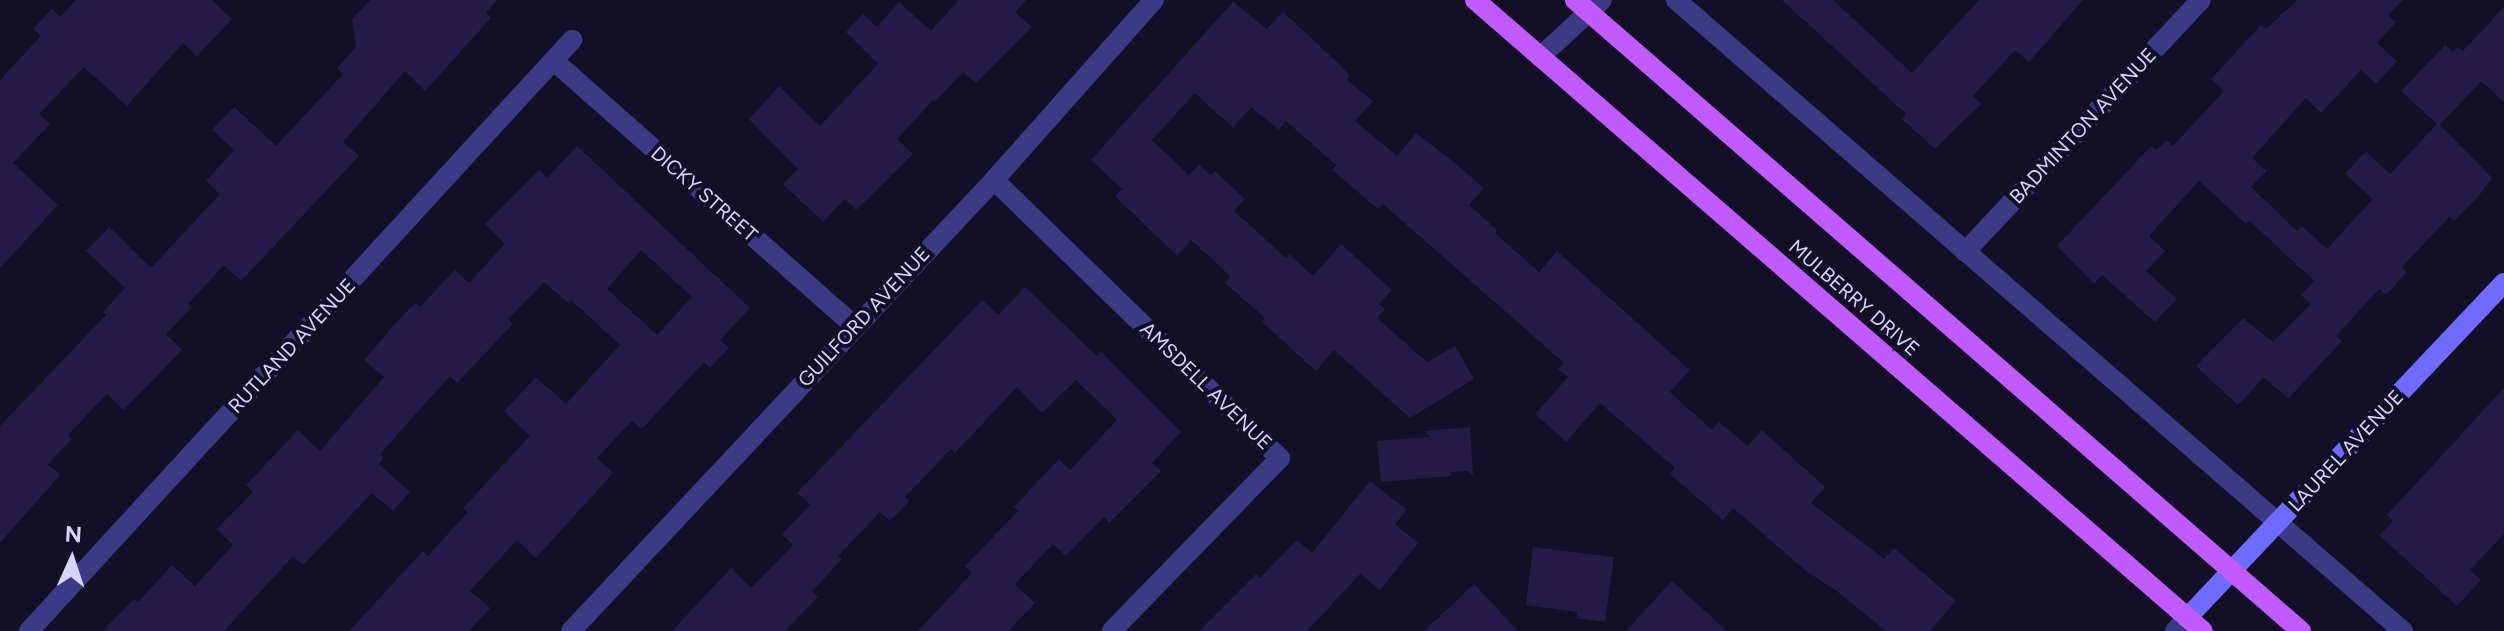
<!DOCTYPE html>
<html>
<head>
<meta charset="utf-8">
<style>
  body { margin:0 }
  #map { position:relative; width:2504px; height:631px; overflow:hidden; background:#130f26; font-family:Figtree,sans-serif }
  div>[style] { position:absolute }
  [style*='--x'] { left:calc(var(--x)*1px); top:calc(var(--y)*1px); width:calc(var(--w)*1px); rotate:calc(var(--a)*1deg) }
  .building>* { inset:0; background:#241b47 }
  .street>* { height:20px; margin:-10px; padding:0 10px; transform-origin:10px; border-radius:10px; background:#3d3a85 }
  .secondary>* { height:20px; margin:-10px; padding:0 10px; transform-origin:10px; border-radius:10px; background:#6f6bff }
  .primary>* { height:20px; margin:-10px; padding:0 10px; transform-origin:10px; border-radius:10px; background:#c25bff }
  span { translate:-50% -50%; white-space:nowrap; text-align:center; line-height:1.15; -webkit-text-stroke:8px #130f26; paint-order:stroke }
  .street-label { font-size:20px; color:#d9d4ff }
  .north { position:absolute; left:32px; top:519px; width:80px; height:80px; -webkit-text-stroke:6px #130f26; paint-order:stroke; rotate:3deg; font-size:22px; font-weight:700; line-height:32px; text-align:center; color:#d9d4ff }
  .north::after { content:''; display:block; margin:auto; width:28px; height:36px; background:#d9d4ff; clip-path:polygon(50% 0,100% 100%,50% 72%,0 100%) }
</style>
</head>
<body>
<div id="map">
  <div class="building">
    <div style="clip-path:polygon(76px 0,212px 0,232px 19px,197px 56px,183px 43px,127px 106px,84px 67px,39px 114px,50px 124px,13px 163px,58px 205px,0 268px,0 80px,41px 36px,33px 29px,52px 9px,60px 17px)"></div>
    <div style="clip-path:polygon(370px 0,497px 0,486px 13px,491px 18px,425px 91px,405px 71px,343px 142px,359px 156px,241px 281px,224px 265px,188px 304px,192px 307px,166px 334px,182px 350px,156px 377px,123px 410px,107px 394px,68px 435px,72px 439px,48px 464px,60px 475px,0 543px,0 426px,106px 315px,103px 312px,125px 288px,86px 251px,109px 227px,151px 268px,220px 194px,206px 181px,234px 150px,212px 130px,234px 107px,276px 146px,343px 74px,337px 68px,356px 47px,352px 19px)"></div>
    <div style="clip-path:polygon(959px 0,1026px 0,1015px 12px,1032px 27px,976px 83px,963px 72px,935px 102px,933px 100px,897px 139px,913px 154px,856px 210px,845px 199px,823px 222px,783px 184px,798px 169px,749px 119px,779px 86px,820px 126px,878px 64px,846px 32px,863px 14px,877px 27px,899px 2px,931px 31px)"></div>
    <div style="clip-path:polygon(1782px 0,1833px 0,1912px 73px,1979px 0,2083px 0,2029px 62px,2015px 50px,1973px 96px,1981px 104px,1935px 149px,1902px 119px,1906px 114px)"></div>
    <div style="clip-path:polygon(2297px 0,2403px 0,2388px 15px,2396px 22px,2377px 43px,2397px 61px,2376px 84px,2361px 70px,2321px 113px,2306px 98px,2252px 158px,2267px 171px,2251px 187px,2297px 231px,2302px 226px,2327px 249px,2373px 199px,2345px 174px,2366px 151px,2390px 174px,2437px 124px,2401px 91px,2445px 45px,2453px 52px,2458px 47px,2463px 51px,2504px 7px,2504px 102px,2481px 81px,2440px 125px,2492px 178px,2478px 197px,2454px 221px,2449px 217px,2402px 267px,2407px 272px,2386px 295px,2379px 289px,2336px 336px,2342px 341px,2288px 399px,2264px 377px,2238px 405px,2196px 366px,2243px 318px,2273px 342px,2311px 304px,2301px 295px,2314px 281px,2249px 220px,2246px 224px,2199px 181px,2149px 236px,2165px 251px,2146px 271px,2177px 299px,2155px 322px,2102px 275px,2094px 284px,2057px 246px,2151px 146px,2156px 150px,2167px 140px,2173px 146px,2224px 91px,2211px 79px,2261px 25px,2266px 29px)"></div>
    <div style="clip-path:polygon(1233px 2px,1267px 29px,1283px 12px,1338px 63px,1350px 76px,1347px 80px,1373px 101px,1355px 121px,1397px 156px,1416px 133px,1456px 164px,1484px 188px,1469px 205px,1497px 230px,1495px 233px,1539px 272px,1557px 251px,1690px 370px,1670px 392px,1712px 430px,1719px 422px,1748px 446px,1762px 430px,1825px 487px,1811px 503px,1884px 559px,1894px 548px,1956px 601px,1930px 631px,1886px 631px,1838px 592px,1806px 571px,1733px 508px,1723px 520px,1670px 474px,1675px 468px,1600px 403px,1566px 442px,1535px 414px,1568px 377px,1558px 369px,1564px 363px,1383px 204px,1378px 209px,1332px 170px,1336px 165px,1286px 121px,1279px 130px,1251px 107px,1233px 128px,1195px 93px,1152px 140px,1189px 175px,1199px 165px,1211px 175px,1215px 171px,1245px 199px,1234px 211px,1286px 258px,1289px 254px,1313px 276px,1341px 244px,1392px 290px,1379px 304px,1385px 309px,1377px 318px,1427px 362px,1455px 346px,1474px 379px,1410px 418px,1334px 350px,1316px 371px,1262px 322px,1265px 318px,1225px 283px,1230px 276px,1191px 240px,1177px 256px,1115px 196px,1122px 189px,1091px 160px)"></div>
    <div style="clip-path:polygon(evenodd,577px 146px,750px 308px,720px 340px,729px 348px,710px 368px,704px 362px,642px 429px,632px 421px,597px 458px,613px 473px,536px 558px,517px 540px,470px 591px,490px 608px,469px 631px,349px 631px,423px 551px,428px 556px,468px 512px,463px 508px,530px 436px,504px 411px,536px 377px,566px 404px,620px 345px,571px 300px,568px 303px,544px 282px,508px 319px,513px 324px,457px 383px,450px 376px,380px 454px,384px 458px,379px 464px,410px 492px,393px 511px,372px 493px,303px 565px,293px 556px,224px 631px,103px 631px,134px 599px,138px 602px,172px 565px,195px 586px,233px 545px,217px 529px,253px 492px,246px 485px,298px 430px,320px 451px,384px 377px,364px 360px,395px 324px,415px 303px,420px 307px,455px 270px,469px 283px,505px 244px,485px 224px,539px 170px,547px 178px,577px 146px,641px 250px,692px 297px,657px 335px,607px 289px,641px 250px)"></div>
    <div style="clip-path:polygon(1025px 287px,1097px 356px,1101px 352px,1181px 432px,1152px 463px,1161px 471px,1109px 523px,1104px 517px,1066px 556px,1053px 544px,1015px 584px,1035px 603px,1008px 631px,918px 631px,972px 573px,965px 566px,1018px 511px,1014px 507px,1059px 459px,1070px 470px,1117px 420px,1076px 380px,1042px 413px,1017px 387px,955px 453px,951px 449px,905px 497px,909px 501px,890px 521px,880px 512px,838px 556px,842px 559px,812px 591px,818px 597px,785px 631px,672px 631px,731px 568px,751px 588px,793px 545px,782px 534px,810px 505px,797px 493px,982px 300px,998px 315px)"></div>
    <div style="clip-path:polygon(2504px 388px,2504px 534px,2470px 570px,2481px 580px,2457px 606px,2379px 535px,2393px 521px,2387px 515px)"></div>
    <div style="clip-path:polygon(1470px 427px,1473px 475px,1468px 471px,1451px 472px,1451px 476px,1381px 482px,1377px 441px,1431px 437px,1424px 431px)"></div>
    <div style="clip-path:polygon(1370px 481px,1407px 510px,1395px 524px,1418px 543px,1380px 590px,1360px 574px,1307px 631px,1199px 631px,1256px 574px,1260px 578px,1297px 540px,1312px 553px)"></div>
    <div style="clip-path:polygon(1533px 547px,1614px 557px,1605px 622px,1576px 618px,1577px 612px,1526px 605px)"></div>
    <div style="clip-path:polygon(1672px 581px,1727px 631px,1626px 631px)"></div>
    <div style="clip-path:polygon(1474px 584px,1518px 631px,1424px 631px)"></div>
  </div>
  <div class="street">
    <div style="--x:1676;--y:0;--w:963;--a:40.96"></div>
    <div style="--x:1540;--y:57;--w:84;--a:-42.6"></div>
    <div style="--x:554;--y:61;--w:401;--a:41.4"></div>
    <div style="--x:994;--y:180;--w:399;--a:44.2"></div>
    <div style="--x:1280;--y:458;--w:241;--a:134.2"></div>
    <div style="--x:1965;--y:252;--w:345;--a:-46.9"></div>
    <div style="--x:29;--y:631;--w:803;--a:-47.42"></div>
    <div style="--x:571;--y:631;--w:618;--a:-46.83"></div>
    <div style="--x:994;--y:180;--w:241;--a:-48.4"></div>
    <div style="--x:2175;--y:631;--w:18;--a:-47"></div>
  </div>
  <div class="secondary">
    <div style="--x:2187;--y:618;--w:461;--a:-46.6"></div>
  </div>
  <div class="primary">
    <div style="--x:1475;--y:0;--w:963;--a:40.92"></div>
    <div style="--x:1575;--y:0;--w:962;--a:41"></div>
  </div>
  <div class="street-label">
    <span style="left:2083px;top:126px;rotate:-47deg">BADMINTON AVENUE</span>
    <span style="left:704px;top:194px;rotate:41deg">DICKY STREET</span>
    <span style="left:1854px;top:298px;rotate:41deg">MULBERRY DRIVE</span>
    <span style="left:864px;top:317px;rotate:-47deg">GUILFORD AVENUE</span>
    <span style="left:292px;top:346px;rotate:-47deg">RUTLAND AVENUE</span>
    <span style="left:1206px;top:386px;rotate:44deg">AMSDELL AVENUE</span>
    <span style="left:2346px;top:451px;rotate:-47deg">LAUREL AVENUE</span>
  </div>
  <div class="north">N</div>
</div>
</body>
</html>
